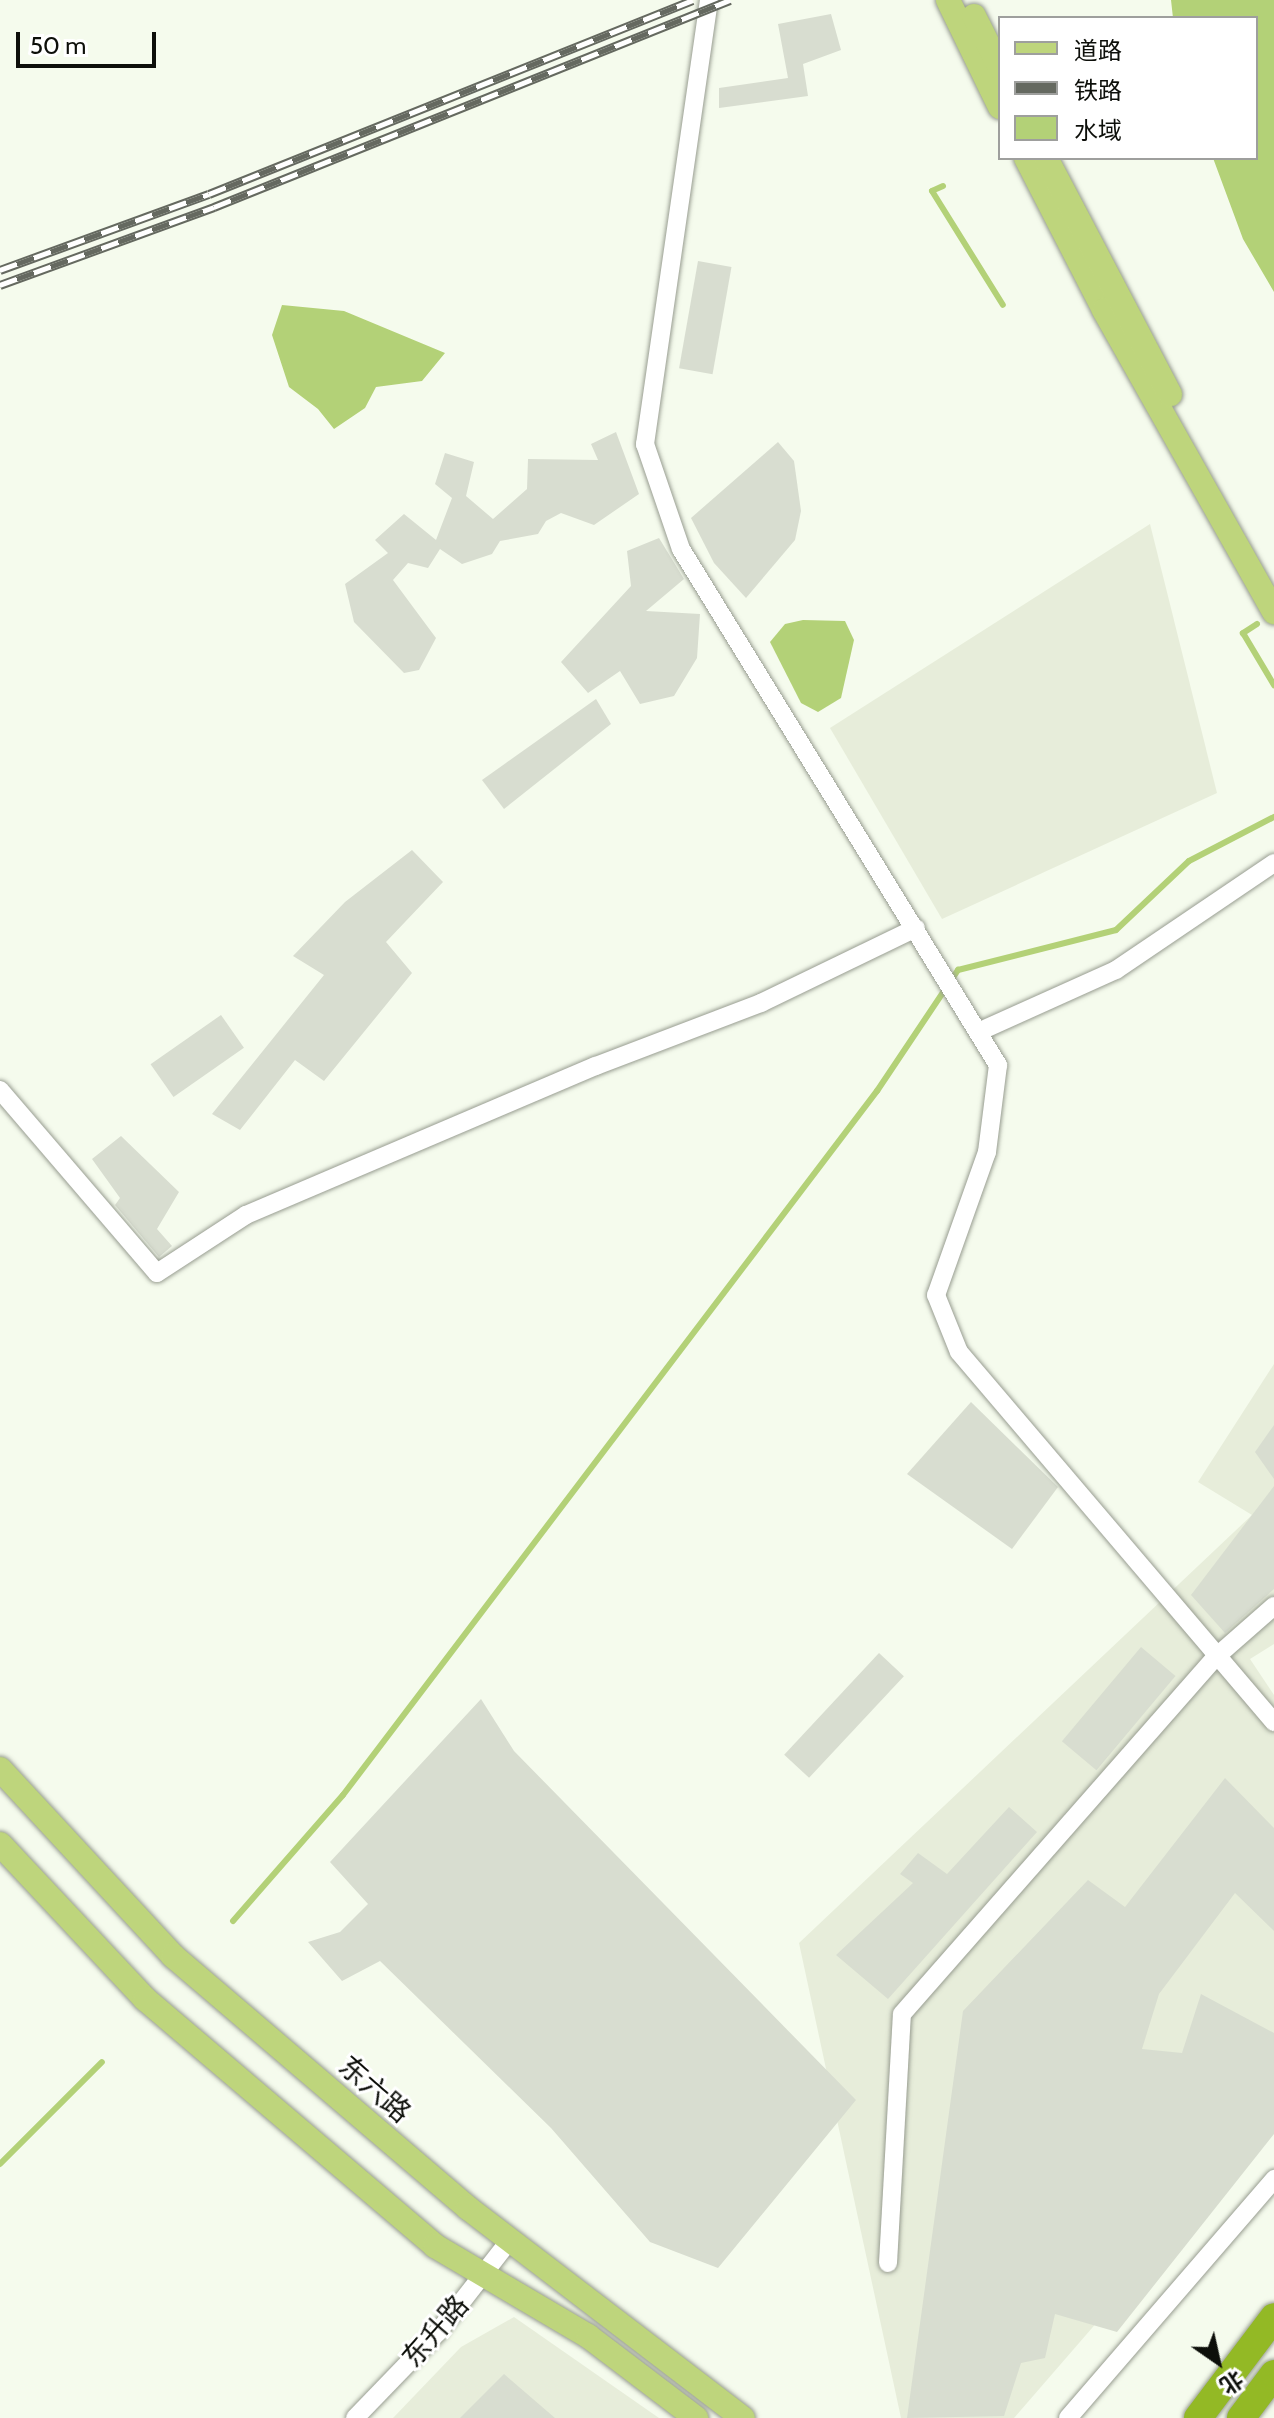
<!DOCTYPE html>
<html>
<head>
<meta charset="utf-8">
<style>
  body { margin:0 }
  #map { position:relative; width:1274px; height:2418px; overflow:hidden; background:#f5fbed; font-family:Cabin,"Noto Sans SC",sans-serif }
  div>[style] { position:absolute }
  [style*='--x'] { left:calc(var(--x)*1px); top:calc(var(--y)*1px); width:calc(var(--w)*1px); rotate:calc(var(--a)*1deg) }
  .built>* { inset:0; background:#e7edda }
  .water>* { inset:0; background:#b3d177 }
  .stream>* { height:6px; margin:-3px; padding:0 3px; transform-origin:3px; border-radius:3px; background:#b3d177 }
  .building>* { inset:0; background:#d8ddd0; transform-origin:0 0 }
  .roads { filter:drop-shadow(0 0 2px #989d91) drop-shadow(0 0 2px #989d91) }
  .minor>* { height:18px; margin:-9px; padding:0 9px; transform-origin:9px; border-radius:9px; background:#fff }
  .major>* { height:24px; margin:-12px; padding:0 12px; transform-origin:12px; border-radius:12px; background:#bed57c }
  .highway>* { height:28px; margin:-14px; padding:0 14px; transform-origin:14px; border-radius:14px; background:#93b925 }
  .rail>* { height:9px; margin-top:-4.5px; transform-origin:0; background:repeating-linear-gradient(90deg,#fff 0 18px,#656960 0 36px); box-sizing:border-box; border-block:2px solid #656960 }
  span { translate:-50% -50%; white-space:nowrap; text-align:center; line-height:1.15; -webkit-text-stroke:6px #fff; paint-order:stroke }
  .street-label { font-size:28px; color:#0d0f0a }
  .legend { position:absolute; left:998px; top:16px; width:260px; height:144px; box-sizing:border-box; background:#fff; border:2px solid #9e9f9d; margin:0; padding:10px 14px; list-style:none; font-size:24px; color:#0d0f0a }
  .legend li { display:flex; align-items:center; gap:16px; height:40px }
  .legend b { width:40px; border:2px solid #9e9f9d }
  .north { position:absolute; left:1178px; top:2322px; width:80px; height:80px; -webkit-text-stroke:6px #fff; paint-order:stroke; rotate:146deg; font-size:22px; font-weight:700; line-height:32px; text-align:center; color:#0d0f0a }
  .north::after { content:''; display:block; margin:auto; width:28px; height:36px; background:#0d0f0a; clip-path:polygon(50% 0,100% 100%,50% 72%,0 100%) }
  .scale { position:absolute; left:16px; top:32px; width:140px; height:36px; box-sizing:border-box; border:4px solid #0d0f0a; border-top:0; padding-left:10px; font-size:24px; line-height:28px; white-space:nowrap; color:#0d0f0a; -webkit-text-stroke:6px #fff; paint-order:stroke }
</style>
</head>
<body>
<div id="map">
  <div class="built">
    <div style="clip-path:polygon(1150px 524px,1217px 793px,942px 919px,830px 728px)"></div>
    <div style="clip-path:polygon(1274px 1364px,1274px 1644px,1250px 1659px,1274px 1695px,1274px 2118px,1014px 2418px,901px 2418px,799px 1943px,1252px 1515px,1198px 1482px)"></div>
    <div style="clip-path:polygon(514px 2317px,659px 2418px,393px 2418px,461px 2347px)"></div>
  </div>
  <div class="water">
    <div style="clip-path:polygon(1171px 0,1274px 0,1274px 292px,1243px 239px,1213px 158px,1256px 158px,1256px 18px,1173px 18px)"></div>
    <div style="clip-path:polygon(282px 305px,344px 311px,445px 353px,422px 381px,376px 387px,365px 408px,334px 429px,318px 409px,289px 387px,272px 335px)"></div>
    <div style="clip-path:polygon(803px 620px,845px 621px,854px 640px,841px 698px,818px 712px,801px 703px,770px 642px,785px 624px)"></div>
  </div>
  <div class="stream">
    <div style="--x:943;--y:186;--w:12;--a:156"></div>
    <div style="--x:932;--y:191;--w:134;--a:58.1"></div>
    <div style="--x:1257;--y:624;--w:17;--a:147"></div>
    <div style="--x:1243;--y:633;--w:61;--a:59.2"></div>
    <div style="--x:233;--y:1921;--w:167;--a:-48.9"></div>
    <div style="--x:343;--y:1795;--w:884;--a:-52.82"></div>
    <div style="--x:877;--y:1091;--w:146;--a:-56.2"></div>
    <div style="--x:958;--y:970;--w:163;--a:-14.2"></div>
    <div style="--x:1116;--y:930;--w:100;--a:-43.4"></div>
    <div style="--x:1189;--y:861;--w:96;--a:-27.4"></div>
    <div style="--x:0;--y:2164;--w:144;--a:-45"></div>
  </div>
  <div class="building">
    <div style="clip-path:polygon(831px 14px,841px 50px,803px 64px,808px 96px,719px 108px,719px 88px,788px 78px,778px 24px)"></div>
    <div style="left:698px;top:261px;width:34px;height:109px;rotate:10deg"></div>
    <div style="clip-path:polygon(616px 432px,639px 494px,594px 525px,561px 513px,546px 521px,538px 534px,500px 541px,492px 554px,462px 564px,440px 549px,428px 568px,408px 563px,393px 580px,436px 638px,419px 670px,404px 673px,354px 622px,345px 584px,388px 553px,375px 540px,404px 514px,436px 540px,452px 498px,435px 484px,445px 453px,474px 462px,466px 496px,493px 519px,527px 489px,528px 459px,598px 460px,591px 444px)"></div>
    <div style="clip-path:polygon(778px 442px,794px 461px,801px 511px,795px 540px,746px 598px,714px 563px,691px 518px)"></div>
    <div style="clip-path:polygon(659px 538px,684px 579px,646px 611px,700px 614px,697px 658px,674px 696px,640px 704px,620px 671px,588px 693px,561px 662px,631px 586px,627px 551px)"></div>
    <div style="clip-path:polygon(596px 699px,611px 724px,504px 809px,482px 780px)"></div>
    <div style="clip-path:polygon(412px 850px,443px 882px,386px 942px,412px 973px,324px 1081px,295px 1060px,240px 1130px,212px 1114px,324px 975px,293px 956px,345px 902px)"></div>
    <div style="left:221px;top:1015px;width:40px;height:86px;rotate:55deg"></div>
    <div style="clip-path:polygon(121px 1136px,179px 1192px,157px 1229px,172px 1246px,159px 1257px,115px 1205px,120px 1198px,92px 1159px)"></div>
    <div style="clip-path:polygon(971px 1402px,1058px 1487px,1012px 1549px,907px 1474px)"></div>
    <div style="clip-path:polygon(1274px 1425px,1274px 1479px,1255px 1452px)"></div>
    <div style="clip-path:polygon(1274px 1486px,1274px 1589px,1225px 1633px,1191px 1595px)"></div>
    <div style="left:1141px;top:1647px;width:45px;height:123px;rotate:40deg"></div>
    <div style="left:879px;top:1653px;width:34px;height:139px;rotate:43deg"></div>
    <div style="clip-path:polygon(481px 1699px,514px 1751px,856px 2100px,718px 2268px,650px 2242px,551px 2128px,380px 1961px,342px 1981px,308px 1942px,340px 1932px,368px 1904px,330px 1862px)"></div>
    <div style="clip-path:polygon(1225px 1778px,1274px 1828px,1274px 1931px,1235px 1893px,1159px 1994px,1142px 2049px,1182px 2053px,1201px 1994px,1274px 2033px,1274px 2134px,1117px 2332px,1055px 2314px,1045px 2358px,1021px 2363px,1004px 2416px,907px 2418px,963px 2011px,1088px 1880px,1125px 1907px)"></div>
    <div style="clip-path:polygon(1009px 1807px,1037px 1832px,888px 1999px,836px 1955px,913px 1883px,900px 1874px,918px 1853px,947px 1874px)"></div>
    <div style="clip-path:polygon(504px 2374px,555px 2418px,460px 2418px)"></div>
  </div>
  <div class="roads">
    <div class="minor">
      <div style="--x:709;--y:0;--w:449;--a:98.2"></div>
      <div style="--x:645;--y:444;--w:111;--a:71.1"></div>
      <div style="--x:681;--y:549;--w:606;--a:58.44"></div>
      <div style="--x:998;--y:1065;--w:88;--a:97.2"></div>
      <div style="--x:987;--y:1152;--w:152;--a:109.6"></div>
      <div style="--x:936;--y:1295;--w:61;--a:68"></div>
      <div style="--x:959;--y:1352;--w:486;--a:49.6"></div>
      <div style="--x:978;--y:1032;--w:151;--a:-24.2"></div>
      <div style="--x:1116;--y:970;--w:191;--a:-34.1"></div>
      <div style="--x:0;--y:1090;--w:241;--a:49.4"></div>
      <div style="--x:157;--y:1273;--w:106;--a:-33.1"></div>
      <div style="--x:246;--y:1215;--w:380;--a:-23.1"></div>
      <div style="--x:596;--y:1066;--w:177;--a:-20.9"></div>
      <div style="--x:761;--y:1003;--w:172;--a:-25.8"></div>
      <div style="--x:888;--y:2263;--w:249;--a:-86.8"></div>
      <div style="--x:902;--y:2014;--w:477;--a:-48.7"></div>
      <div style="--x:1217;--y:1656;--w:76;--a:-41.3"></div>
      <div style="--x:355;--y:2418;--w:120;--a:-46"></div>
      <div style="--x:438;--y:2332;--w:117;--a:-52"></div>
      <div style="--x:1068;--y:2418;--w:316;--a:-49.2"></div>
    </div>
    <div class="major">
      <div style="--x:948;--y:0;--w:119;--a:64.1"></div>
      <div style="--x:974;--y:16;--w:58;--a:63.4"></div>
      <div style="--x:1026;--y:158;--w:171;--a:62.8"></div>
      <div style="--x:1104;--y:310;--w:347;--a:60.6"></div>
      <div style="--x:1046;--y:158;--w:267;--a:62.3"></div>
      <div style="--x:0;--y:1769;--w:255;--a:47.2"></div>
      <div style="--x:173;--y:1956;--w:388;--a:40.5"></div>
      <div style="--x:468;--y:2208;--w:346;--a:37.4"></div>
      <div style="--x:0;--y:1844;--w:212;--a:46.9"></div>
      <div style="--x:145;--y:1999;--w:381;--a:40.4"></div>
      <div style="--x:435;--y:2246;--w:178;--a:30.5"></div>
      <div style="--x:588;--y:2336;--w:136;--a:37.2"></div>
    </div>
    <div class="highway">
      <div style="--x:1198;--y:2418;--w:126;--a:-53"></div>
      <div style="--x:1241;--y:2418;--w:55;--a:-53.1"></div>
    </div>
  </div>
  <div class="rail">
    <div style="--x:0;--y:270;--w:222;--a:-20"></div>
    <div style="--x:209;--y:194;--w:521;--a:-21.84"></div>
    <div style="--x:0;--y:285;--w:228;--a:-20"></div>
    <div style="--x:214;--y:207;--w:556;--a:-21.86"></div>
  </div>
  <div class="street-label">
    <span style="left:375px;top:2089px;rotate:41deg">东六路</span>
    <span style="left:435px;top:2331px;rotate:-49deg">东升路</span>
  </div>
  <ul class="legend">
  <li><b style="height:10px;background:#bed57c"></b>道路</li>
  <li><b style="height:10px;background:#656960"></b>铁路</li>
  <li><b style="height:22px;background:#b3d177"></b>水域</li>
  </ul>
  <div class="north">北</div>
  <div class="scale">50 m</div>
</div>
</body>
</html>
